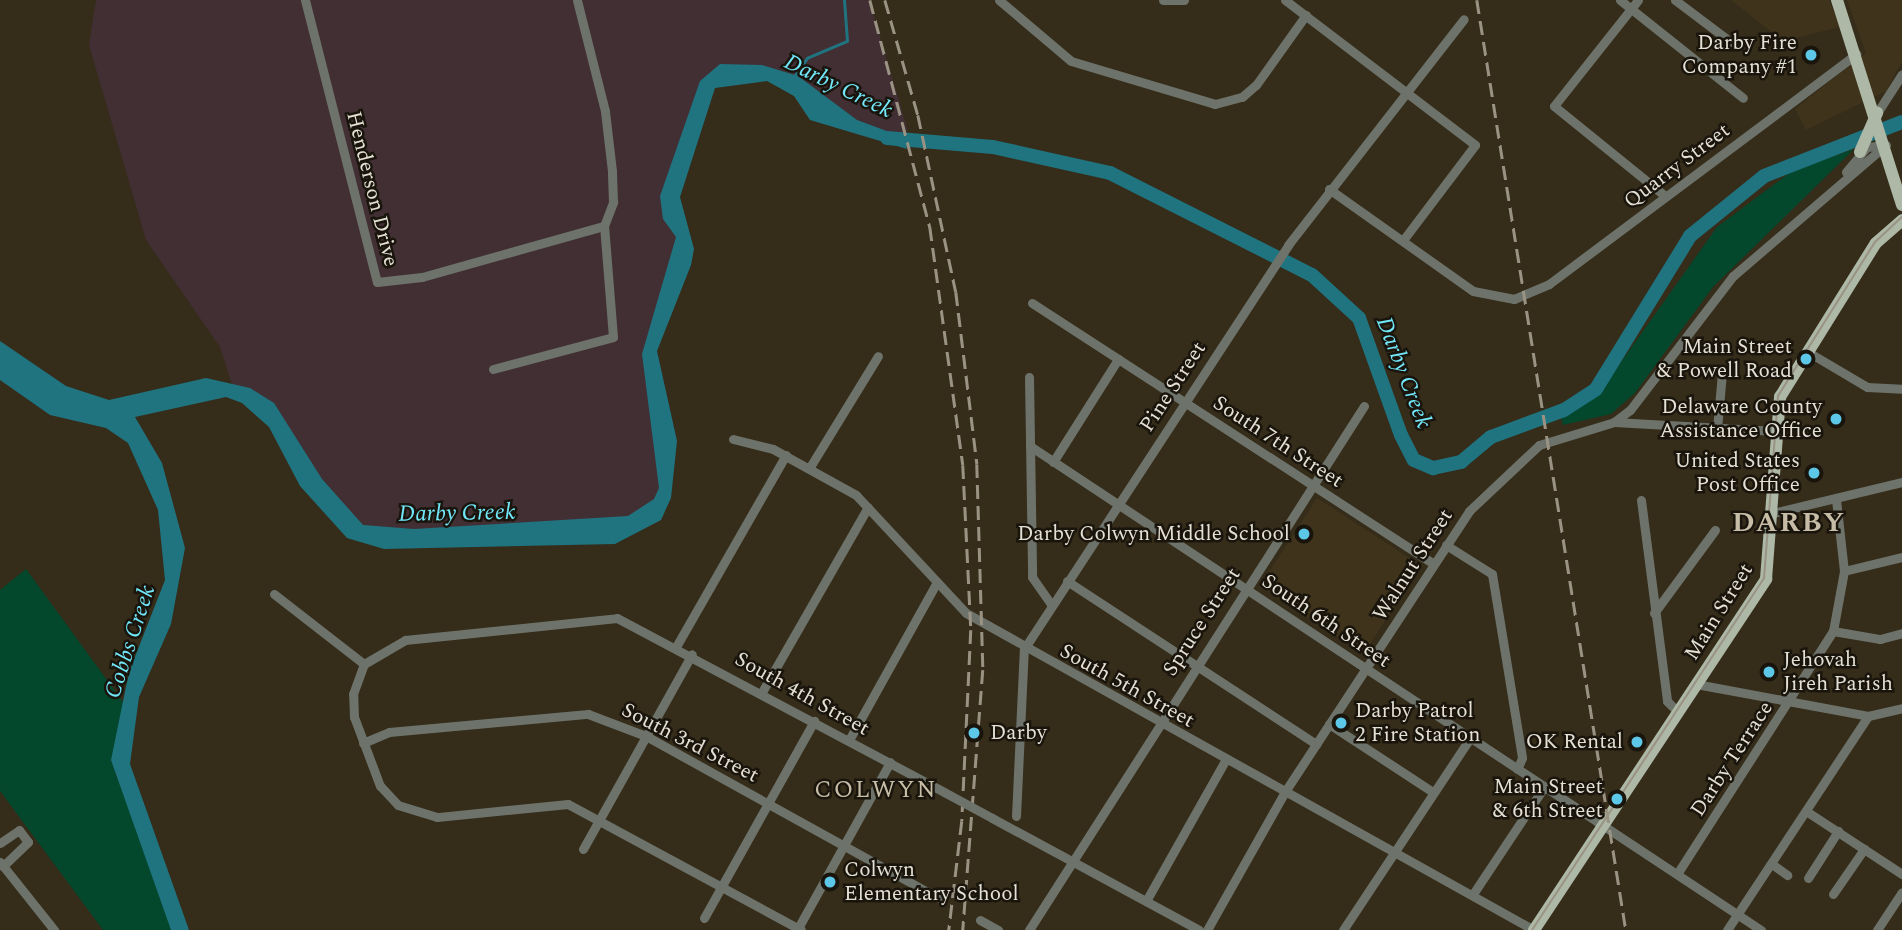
<!DOCTYPE html>
<html>
<head>
<meta charset="utf-8">
<style>
  body { margin:0 }
  #map { position:relative; width:1902px; height:930px; overflow:hidden; background:#352c1a; font-family:Spectral,serif }
  div>[style] { position:absolute }
  [style*='--x'] { left:calc(var(--x)*1px); top:calc(var(--y)*1px); width:calc(var(--w)*1px); rotate:calc(var(--a)*1deg) }
  .built>* { inset:0; background:#3f341b; transform-origin:0 0 }
  .industrial>* { inset:0; background:#422f34 }
  .green>* { inset:0; background:#03472d }
  .water>* { inset:0; background:#1f7480 }
  .stream>* { height:2.5px; margin:-1.25px; padding:0 1.25px; transform-origin:1.25px; border-radius:1.25px; background:#1f7480 }
  .river>* { height:14px; margin:-7px; padding:0 7px; transform-origin:7px; border-radius:7px; background:#1f7480 }
  .minor>* { height:9px; margin:-4.5px; padding:0 4.5px; transform-origin:4.5px; border-radius:4.5px; background:#6d736a }
  .major>* { height:12px; margin:-6px; padding:0 6px; transform-origin:6px; border-radius:6px; background:#adb8a6 }
  .tram>* { height:2px; margin:-1px; padding:0 1px; transform-origin:1px; border-radius:1px; background:#9a9384 }
  .rail>* { height:2.5px; margin-top:-1.25px; transform-origin:0; background:repeating-linear-gradient(90deg,#9a9384 0 14px,transparent 0 21px) }
  .minor-bridge>* { height:9px; margin:-4.5px; padding:0 4.5px; transform-origin:4.5px; border-radius:4.5px; background:#6d736a }
  .dots>* { width:19px; height:19px; translate:-50% -50%; box-sizing:border-box; border:4px solid #19150d; border-radius:50% }
  span { translate:-50% -50%; white-space:nowrap; text-align:center; line-height:1.15; -webkit-text-stroke:5px #19150d; paint-order:stroke }
  .poi-label { font-size:21px; color:#e5e0d4 }
  .right { translate:-100% -50%; text-align:right }
  .left { translate:0 -50%; text-align:left }
  .street-label { font-size:21px; color:#e5e0d4 }
  .water-label { font-size:23px; color:#72e8fa; font-style:italic }
  .quarter-label { font-size:24px; color:#c7bda6; letter-spacing:2px }
  .district-label { font-size:28px; color:#c7bda6; font-weight:700; letter-spacing:2px }
</style>
</head>
<body>
<div id="map">
  <div class="built">
    <div style="clip-path:polygon(1731px 0,1829px 0,1840px 27px,1783px 41px)"></div>
    <div style="clip-path:polygon(1847px 0,1902px 0,1902px 61px,1886px 91px,1806px 130px,1795px 109px,1866px 53px)"></div>
    <div style="left:1317px;top:498px;width:124px;height:105px;rotate:33deg"></div>
  </div>
  <div class="industrial">
    <div style="clip-path:polygon(96px 0,869px 0,908px 131px,882px 138px,769px 77px,709px 81px,674px 181px,684px 255px,652px 353px,660px 492px,653px 516px,379px 538px,344px 517px,274px 411px,234px 391px,220px 347px,146px 240px,89px 45px)"></div>
  </div>
  <div class="green">
    <div style="clip-path:polygon(1854px 149px,1713px 287px,1635px 393px,1611px 414px,1563px 425px,1561px 416px,1599px 393px,1717px 227px,1792px 171px)"></div>
    <div style="clip-path:polygon(26px 569px,126px 706px,115px 772px,176px 930px,103px 930px,0 791px,0 590px)"></div>
  </div>
  <div class="water">
    <div style="clip-path:polygon(720px 64px,762px 65px,798px 76px,857px 120px,903px 137px,907px 149px,810px 120px,794px 96px,767px 81px,715px 88px,680px 197px,694px 249px,691px 265px,657px 351px,677px 441px,671px 498px,661px 520px,615px 544px,384px 549px,347px 538px,300px 486px,269px 427px,242px 403px,226px 397px,135px 417px,162px 463px,185px 548px,171px 624px,139px 697px,130px 764px,189px 930px,171px 930px,111px 760px,129px 672px,165px 580px,158px 510px,128px 443px,106px 428px,50px 415px,0 380px,0 341px,66px 386px,109px 400px,206px 378px,250px 388px,274px 403px,322px 479px,363px 525px,414px 529px,628px 516px,654px 499px,659px 488px,642px 354px,676px 237px,663px 219px,660px 196px,700px 81px)"></div>
  </div>
  <div class="stream">
    <div style="--x:793;--y:78;--w:24;--a:-55"></div>
    <div style="--x:807;--y:58;--w:43;--a:-23"></div>
    <div style="--x:847;--y:41;--w:41;--a:-94.2"></div>
  </div>
  <div class="river">
    <div style="--x:887;--y:138;--w:106;--a:4.9"></div>
    <div style="--x:993;--y:147;--w:120;--a:12.5"></div>
    <div style="--x:1110;--y:173;--w:226;--a:26.8"></div>
    <div style="--x:1312;--y:275;--w:64;--a:42.5"></div>
    <div style="--x:1359;--y:318;--w:124;--a:70.3"></div>
    <div style="--x:1401;--y:435;--w:28;--a:63"></div>
    <div style="--x:1414;--y:460;--w:21;--a:23"></div>
    <div style="--x:1433;--y:468;--w:29;--a:-12"></div>
    <div style="--x:1461;--y:462;--w:39;--a:-40"></div>
    <div style="--x:1491;--y:437;--w:78;--a:-20.3"></div>
    <div style="--x:1564;--y:410;--w:38;--a:-33"></div>
    <div style="--x:1596;--y:389;--w:180;--a:-58.4"></div>
    <div style="--x:1690;--y:236;--w:95;--a:-39"></div>
    <div style="--x:1764;--y:176;--w:148;--a:-21.4"></div>
  </div>
  <div class="minor">
    <div style="--x:305;--y:0;--w:291;--a:75.7"></div>
    <div style="--x:377;--y:282;--w:45;--a:-6.3"></div>
    <div style="--x:422;--y:277;--w:189;--a:-15.7"></div>
    <div style="--x:999;--y:0;--w:94;--a:40.3"></div>
    <div style="--x:1071;--y:61;--w:150;--a:16.6"></div>
    <div style="--x:1215;--y:104;--w:28;--a:-15"></div>
    <div style="--x:1242;--y:97;--w:18;--a:-41"></div>
    <div style="--x:1256;--y:85;--w:86;--a:-54.5"></div>
    <div style="--x:1163;--y:0;--w:21;--a:0"></div>
    <div style="--x:1285;--y:0;--w:239;--a:37.3"></div>
    <div style="--x:1475;--y:145;--w:118;--a:127.1"></div>
    <div style="--x:1620;--y:0;--w:157;--a:38.5"></div>
    <div style="--x:1638;--y:0;--w:135;--a:128.4"></div>
    <div style="--x:1554;--y:106;--w:143;--a:39"></div>
    <div style="--x:1675;--y:0;--w:70;--a:36.9"></div>
    <div style="--x:1877;--y:113;--w:46;--a:-57.3"></div>
    <div style="--x:1846;--y:172;--w:33;--a:-50"></div>
    <div style="--x:1867;--y:147;--w:19;--a:-6"></div>
    <div style="--x:1329;--y:189;--w:176;--a:35.3"></div>
    <div style="--x:1473;--y:291;--w:42;--a:11"></div>
    <div style="--x:1514;--y:299;--w:38;--a:-23"></div>
    <div style="--x:1549;--y:284;--w:384;--a:-36.8"></div>
    <div style="--x:1032;--y:303;--w:479;--a:33"></div>
    <div style="--x:1808;--y:352;--w:69;--a:30.7"></div>
    <div style="--x:1867;--y:387;--w:35;--a:3"></div>
    <div style="--x:493;--y:369;--w:124;--a:-14.9"></div>
    <div style="--x:613;--y:337;--w:111;--a:-94.6"></div>
    <div style="--x:604;--y:226;--w:26;--a:-69"></div>
    <div style="--x:613;--y:202;--w:31;--a:-92"></div>
    <div style="--x:612;--y:171;--w:60;--a:-96.7"></div>
    <div style="--x:605;--y:111;--w:114;--a:-104.2"></div>
    <div style="--x:1029;--y:377;--w:200;--a:89.1"></div>
    <div style="--x:1032;--y:577;--w:33;--a:55"></div>
    <div style="--x:1614;--y:422;--w:162;--a:3.2"></div>
    <div style="--x:1717;--y:429;--w:56;--a:-84.9"></div>
    <div style="--x:733;--y:439;--w:41;--a:14"></div>
    <div style="--x:773;--y:449;--w:95;--a:29"></div>
    <div style="--x:856;--y:495;--w:161;--a:47"></div>
    <div style="--x:966;--y:613;--w:650;--a:29.17"></div>
    <div style="--x:1030;--y:446;--w:877;--a:33.51"></div>
    <div style="--x:1053;--y:462;--w:122;--a:-57.7"></div>
    <div style="--x:810;--y:467;--w:130;--a:-58.5"></div>
    <div style="--x:1641;--y:500;--w:203;--a:82.6"></div>
    <div style="--x:1667;--y:701;--w:16;--a:45"></div>
    <div style="--x:1773;--y:513;--w:133;--a:-13.5"></div>
    <div style="--x:1446;--y:545;--w:54;--a:32.2"></div>
    <div style="--x:1492;--y:574;--w:186;--a:80.7"></div>
    <div style="--x:1522;--y:758;--w:12;--a:114"></div>
    <div style="--x:1844;--y:571;--w:60;--a:-13.6"></div>
    <div style="--x:1067;--y:581;--w:298;--a:33.2"></div>
    <div style="--x:274;--y:594;--w:114;--a:37.9"></div>
    <div style="--x:1654;--y:613;--w:103;--a:-53.7"></div>
    <div style="--x:1833;--y:631;--w:48;--a:9.7"></div>
    <div style="--x:1880;--y:639;--w:23;--a:-15"></div>
    <div style="--x:677;--y:645;--w:219;--a:-60.2"></div>
    <div style="--x:1696;--y:684;--w:175;--a:10.5"></div>
    <div style="--x:1868;--y:716;--w:35;--a:-13"></div>
    <div style="--x:762;--y:692;--w:213;--a:-60.2"></div>
    <div style="--x:1329;--y:724;--w:124;--a:33.2"></div>
    <div style="--x:849;--y:740;--w:181;--a:-60.9"></div>
    <div style="--x:363;--y:743;--w:28;--a:-23"></div>
    <div style="--x:389;--y:732;--w:200;--a:-5.2"></div>
    <div style="--x:588;--y:714;--w:62;--a:20.8"></div>
    <div style="--x:646;--y:736;--w:334;--a:29"></div>
    <div style="--x:1806;--y:811;--w:115;--a:33.3"></div>
    <div style="--x:1016;--y:816;--w:167;--a:-87.3"></div>
    <div style="--x:1024;--y:649;--w:483;--a:-56.8"></div>
    <div style="--x:1288;--y:245;--w:286;--a:-52.1"></div>
    <div style="--x:992;--y:818;--w:235;--a:28.4"></div>
    <div style="--x:0;--y:843;--w:23;--a:-34"></div>
    <div style="--x:19;--y:830;--w:15;--a:53"></div>
    <div style="--x:28;--y:842;--w:35;--a:136"></div>
    <div style="--x:583;--y:849;--w:223;--a:-60.8"></div>
    <div style="--x:0;--y:862;--w:87;--a:51.5"></div>
    <div style="--x:1772;--y:864;--w:19;--a:36"></div>
    <div style="--x:1677;--y:874;--w:289;--a:-57.3"></div>
    <div style="--x:1833;--y:631;--w:61;--a:-79.6"></div>
    <div style="--x:1844;--y:571;--w:71;--a:-96.4"></div>
    <div style="--x:1808;--y:878;--w:56;--a:-57.4"></div>
    <div style="--x:1473;--y:894;--w:128;--a:-56.4"></div>
    <div style="--x:1833;--y:894;--w:55;--a:-55.4"></div>
    <div style="--x:1146;--y:901;--w:163;--a:-60.6"></div>
    <div style="--x:704;--y:918;--w:226;--a:-60.8"></div>
    <div style="--x:980;--y:920;--w:21;--a:29"></div>
    <div style="--x:797;--y:930;--w:192;--a:-61"></div>
    <div style="--x:801;--y:930;--w:265;--a:-151.6"></div>
    <div style="--x:568;--y:804;--w:132;--a:174.3"></div>
    <div style="--x:437;--y:817;--w:41;--a:-162.9"></div>
    <div style="--x:398;--y:805;--w:26;--a:-133"></div>
    <div style="--x:380;--y:786;--w:74;--a:-110.6"></div>
    <div style="--x:354;--y:717;--w:23;--a:-92"></div>
    <div style="--x:353;--y:694;--w:32;--a:-70"></div>
    <div style="--x:364;--y:664;--w:48;--a:-30.3"></div>
    <div style="--x:405;--y:640;--w:213;--a:-5.9"></div>
    <div style="--x:617;--y:618;--w:370;--a:28"></div>
    <div style="--x:1029;--y:930;--w:622;--a:-57.41"></div>
    <div style="--x:1207;--y:930;--w:161;--a:-60.6"></div>
    <div style="--x:1286;--y:790;--w:334;--a:-56.7"></div>
    <div style="--x:1469;--y:511;--w:96;--a:-43.3"></div>
    <div style="--x:1539;--y:445;--w:78;--a:-17"></div>
    <div style="--x:1614;--y:422;--w:20;--a:-37"></div>
    <div style="--x:1630;--y:410;--w:169;--a:-52.5"></div>
    <div style="--x:1733;--y:276;--w:201;--a:-40.6"></div>
    <div style="--x:1343;--y:930;--w:230;--a:-56.5"></div>
    <div style="--x:1727;--y:930;--w:256;--a:-56.6"></div>
    <div style="--x:1877;--y:930;--w:45;--a:-56.7"></div>
  </div>
  <div class="major">
    <div style="--x:1837;--y:0;--w:215;--a:72.4"></div>
    <div style="--x:1860;--y:152;--w:43;--a:-66.4"></div>
    <div style="--x:1534;--y:930;--w:421;--a:-56.5"></div>
    <div style="--x:1766;--y:579;--w:183;--a:-85.6"></div>
    <div style="--x:1780;--y:397;--w:181;--a:-58.1"></div>
    <div style="--x:1876;--y:243;--w:35;--a:-41"></div>
  </div>
  <div class="tram">
    <div style="--x:1532;--y:930;--w:422;--a:-56.6"></div>
    <div style="--x:1764;--y:578;--w:183;--a:-85.6"></div>
    <div style="--x:1778;--y:396;--w:182;--a:-57.8"></div>
    <div style="--x:1875;--y:242;--w:37;--a:-43"></div>
  </div>
  <div class="rail">
    <div style="--x:870;--y:0;--w:235;--a:75.2"></div>
    <div style="--x:930;--y:227;--w:240;--a:82.1"></div>
    <div style="--x:963;--y:465;--w:165;--a:87.2"></div>
    <div style="--x:971;--y:630;--w:191;--a:92.7"></div>
    <div style="--x:962;--y:821;--w:110;--a:96.8"></div>
    <div style="--x:885;--y:0;--w:120;--a:74"></div>
    <div style="--x:918;--y:115;--w:181;--a:77.9"></div>
    <div style="--x:956;--y:292;--w:173;--a:83"></div>
    <div style="--x:977;--y:464;--w:206;--a:88.3"></div>
    <div style="--x:983;--y:670;--w:261;--a:94.4"></div>
    <div style="--x:1477;--y:0;--w:942;--a:80.9"></div>
  </div>
  <div class="minor-bridge">
    <div style="--x:944;--y:792;--w:55;--a:28.4"></div>
  </div>
  <div class="dots">
    <div style="left:1811px;top:55px;background:#5cc7e7"></div>
    <div style="left:1806px;top:359px;background:#5cc7e7"></div>
    <div style="left:1836px;top:419px;background:#5cc7e7"></div>
    <div style="left:1814px;top:473px;background:#5cc7e7"></div>
    <div style="left:1304px;top:534px;background:#5cc7e7"></div>
    <div style="left:1769px;top:672px;background:#5cc7e7"></div>
    <div style="left:1341px;top:723px;background:#5cc7e7"></div>
    <div style="left:974px;top:733px;background:#5cc7e7"></div>
    <div style="left:1637px;top:742px;background:#5cc7e7"></div>
    <div style="left:1617px;top:799px;background:#5cc7e7"></div>
    <div style="left:830px;top:882px;background:#5cc7e7"></div>
  </div>
  <div class="poi-label">
    <span class="right" style="left:1797px;top:55px">Darby Fire<br>Company #1</span>
    <span class="right" style="left:1792px;top:359px">Main Street<br>&amp; Powell Road</span>
    <span class="right" style="left:1822px;top:419px">Delaware County<br>Assistance Office</span>
    <span class="right" style="left:1800px;top:473px">United States<br>Post Office</span>
    <span class="right" style="left:1290px;top:534px">Darby Colwyn Middle School</span>
    <span class="left" style="left:1783px;top:672px">Jehovah<br>Jireh Parish</span>
    <span class="left" style="left:1355px;top:723px">Darby Patrol<br>2 Fire Station</span>
    <span class="left" style="left:990px;top:733px">Darby</span>
    <span class="right" style="left:1623px;top:742px">OK Rental</span>
    <span class="right" style="left:1603px;top:799px">Main Street<br>&amp; 6th Street</span>
    <span class="left" style="left:844px;top:882px">Colwyn<br>Elementary School</span>
  </div>
  <div class="street-label">
    <span style="left:1677px;top:166px;rotate:-37deg">Quarry Street</span>
    <span style="left:372px;top:189px;rotate:76deg">Henderson Drive</span>
    <span style="left:1173px;top:387px;rotate:-57deg">Pine Street</span>
    <span style="left:1278px;top:442px;rotate:33deg">South 7th Street</span>
    <span style="left:1413px;top:565px;rotate:-57deg">Walnut Street</span>
    <span style="left:1719px;top:612px;rotate:-58deg">Main Street</span>
    <span style="left:1326px;top:621px;rotate:34deg">South 6th Street</span>
    <span style="left:1202px;top:622px;rotate:-57deg">Spruce Street</span>
    <span style="left:1127px;top:686px;rotate:29deg">South 5th Street</span>
    <span style="left:802px;top:694px;rotate:29deg">South 4th Street</span>
    <span style="left:690px;top:743px;rotate:27deg">South 3rd Street</span>
    <span style="left:1732px;top:759px;rotate:-57deg">Darby Terrace</span>
  </div>
  <div class="water-label">
    <span style="left:838px;top:87px;rotate:26deg">Darby Creek</span>
    <span style="left:1403px;top:373px;rotate:69deg">Darby Creek</span>
    <span style="left:457px;top:514px;rotate:-1deg">Darby Creek</span>
    <span style="left:131px;top:642px;rotate:-72deg">Cobbs Creek</span>
  </div>
  <div class="quarter-label">
    <span style="left:876px;top:791px">COLWYN</span>
  </div>
  <div class="district-label">
    <span style="left:1789px;top:523px">DARBY</span>
  </div>
</div>
</body>
</html>
